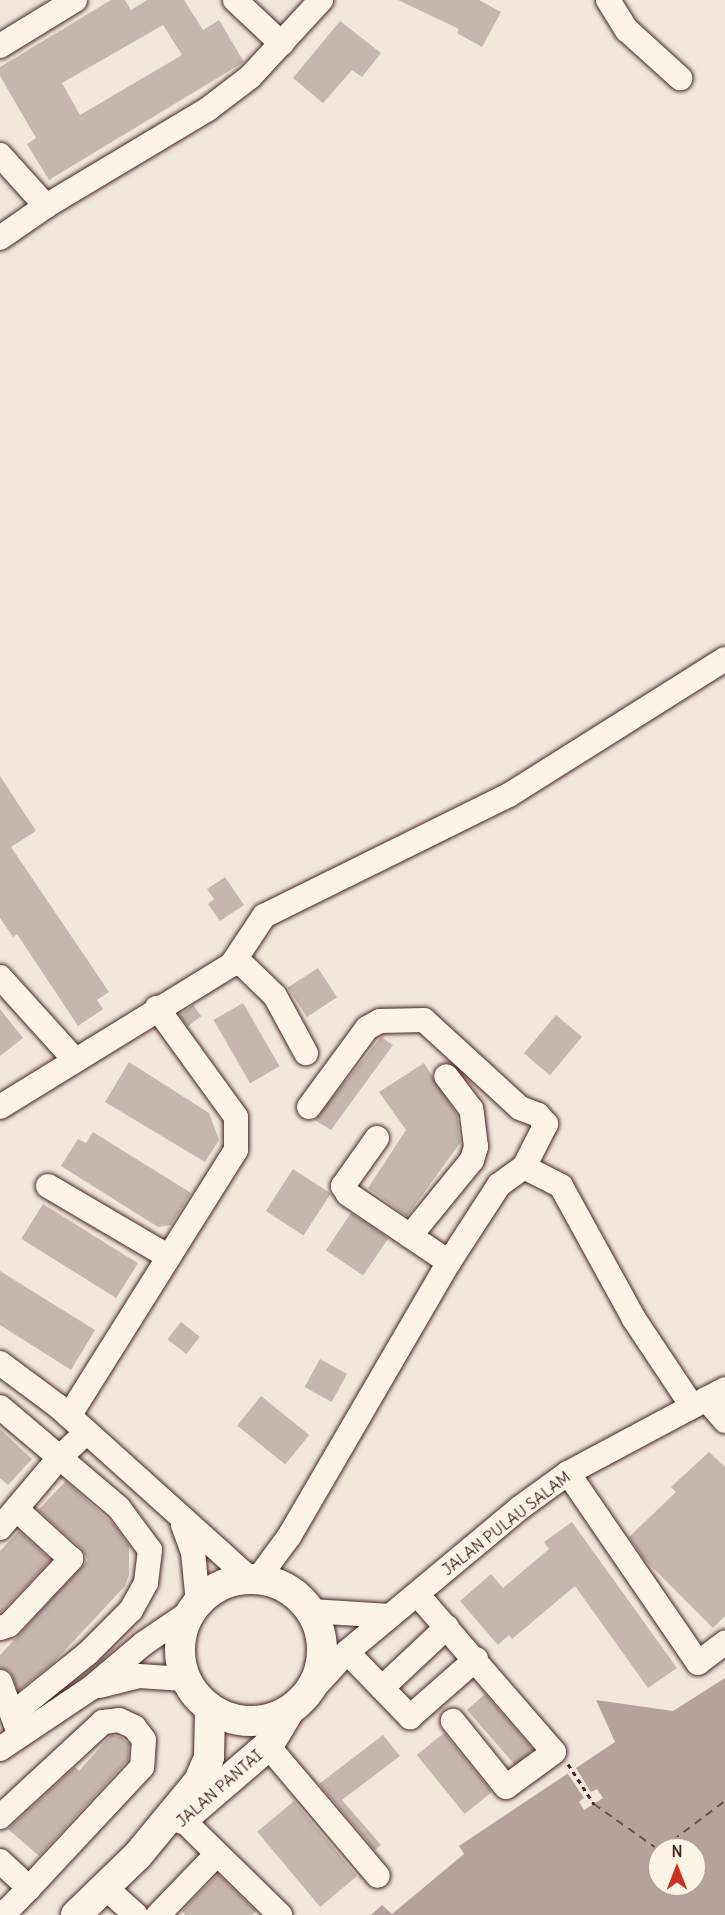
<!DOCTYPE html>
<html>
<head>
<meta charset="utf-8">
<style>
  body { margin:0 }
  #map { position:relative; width:725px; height:1915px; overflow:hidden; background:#f1e8da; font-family:Delius,sans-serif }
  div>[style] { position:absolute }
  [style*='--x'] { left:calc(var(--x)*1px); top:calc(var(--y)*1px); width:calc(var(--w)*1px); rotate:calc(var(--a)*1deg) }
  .water>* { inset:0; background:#b6a19c }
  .pier>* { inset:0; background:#f1e8da }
  .ferry>* { height:1.5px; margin-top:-0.75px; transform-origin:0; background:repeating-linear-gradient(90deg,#704c53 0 8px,transparent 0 14px) }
  .building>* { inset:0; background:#c7b6af; transform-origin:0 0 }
  .path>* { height:3px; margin-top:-1.5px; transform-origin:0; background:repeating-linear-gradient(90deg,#4a1f2b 0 4.5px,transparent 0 9px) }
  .roads { filter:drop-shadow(0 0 2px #4a1f2b) drop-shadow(0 0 2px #4a1f2b) }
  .minor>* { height:24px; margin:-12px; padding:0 12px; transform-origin:12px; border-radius:12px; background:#fcf5e5 }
  .major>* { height:30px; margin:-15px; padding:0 15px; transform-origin:15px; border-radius:15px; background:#fcf5e5 }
  .major>.ring { margin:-15px; padding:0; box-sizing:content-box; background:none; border:30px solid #fcf5e5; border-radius:50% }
  span { translate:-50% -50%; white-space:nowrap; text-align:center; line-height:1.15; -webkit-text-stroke:4.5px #fcf5e5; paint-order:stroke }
  .street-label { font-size:16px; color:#4a1f2b }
  .north { position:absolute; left:647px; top:1837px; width:60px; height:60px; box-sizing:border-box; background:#fcf5e5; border:2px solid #b59f9b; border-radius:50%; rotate:0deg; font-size:16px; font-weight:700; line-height:24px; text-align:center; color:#4a1f2b }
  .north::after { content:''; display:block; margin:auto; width:21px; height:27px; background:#c8321e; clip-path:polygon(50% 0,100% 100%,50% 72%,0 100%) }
</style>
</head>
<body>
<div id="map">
  <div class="water">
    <div style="clip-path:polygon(evenodd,725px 1678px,725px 1915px,371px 1915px,382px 1905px,392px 1914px,464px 1854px,459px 1846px,615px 1742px,596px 1700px,673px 1711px,725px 1678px,659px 1849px,695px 1849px,695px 1885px,659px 1885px,659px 1849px)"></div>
  </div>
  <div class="pier">
    <div style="clip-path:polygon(574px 1765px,591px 1792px,597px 1789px,603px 1798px,584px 1810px,579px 1802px,584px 1798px,566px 1771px)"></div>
  </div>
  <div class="ferry">
    <div style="--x:594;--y:1804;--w:80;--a:35.3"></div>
    <div style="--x:661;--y:1849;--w:80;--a:-36.9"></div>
  </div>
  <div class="building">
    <div style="clip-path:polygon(evenodd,111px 0,125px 0,131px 10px,147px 0,184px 0,203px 30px,219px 20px,244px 62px,49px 180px,27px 144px,36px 138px,0 76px,0 67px,111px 0,163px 25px,182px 55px,80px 115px,62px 83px,163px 25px)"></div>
    <div style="clip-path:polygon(398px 0,479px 0,501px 12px,482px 47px,457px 33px,459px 29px)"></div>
    <div style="clip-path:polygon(340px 21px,381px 53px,362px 77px,352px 70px,323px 103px,293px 78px)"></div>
    <div style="clip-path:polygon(0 776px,36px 831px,11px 847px,109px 992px,97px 1000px,103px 1009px,78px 1026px,17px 934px,13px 937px,0 918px)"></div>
    <div style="clip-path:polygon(225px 877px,244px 905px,220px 921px,208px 904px,214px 899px,207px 889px)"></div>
    <div style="left:318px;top:968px;width:35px;height:36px;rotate:57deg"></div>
    <div style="left:243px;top:1003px;width:73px;height:34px;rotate:60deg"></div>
    <div style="left:193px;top:1005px;width:14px;height:17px;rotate:54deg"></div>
    <div style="clip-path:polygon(0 1009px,23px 1038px,0 1056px)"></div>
    <div style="left:556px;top:1015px;width:34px;height:50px;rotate:40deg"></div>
    <div style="clip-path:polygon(381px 1037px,393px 1045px,331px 1130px,315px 1120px)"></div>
    <div style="clip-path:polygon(129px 1062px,209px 1113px,219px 1140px,205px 1162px,105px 1102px)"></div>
    <div style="clip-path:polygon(424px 1063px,457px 1115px,460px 1143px,407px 1216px,368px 1188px,406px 1130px,379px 1092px)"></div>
    <div style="clip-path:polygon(93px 1132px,191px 1193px,171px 1225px,158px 1227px,61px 1166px,78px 1139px,86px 1143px)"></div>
    <div style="left:293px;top:1169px;width:45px;height:50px;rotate:33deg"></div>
    <div style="left:43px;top:1204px;width:112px;height:41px;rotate:32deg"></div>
    <div style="left:351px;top:1213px;width:45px;height:45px;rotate:34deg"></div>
    <div style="clip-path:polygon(0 1271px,95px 1330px,71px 1370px,0 1325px)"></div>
    <div style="left:181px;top:1322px;width:24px;height:22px;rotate:38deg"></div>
    <div style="left:320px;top:1359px;width:31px;height:32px;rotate:29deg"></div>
    <div style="left:261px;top:1396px;width:62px;height:38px;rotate:39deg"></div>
    <div style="clip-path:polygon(0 1429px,32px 1459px,8px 1485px,0 1478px)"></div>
    <div style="clip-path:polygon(709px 1452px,725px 1467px,725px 1616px,713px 1628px,644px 1559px,629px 1537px,676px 1492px,671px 1487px)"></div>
    <div style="clip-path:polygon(66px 1481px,115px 1526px,129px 1546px,129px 1575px,125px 1586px,53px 1663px,18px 1691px,10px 1671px,0 1668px,0 1655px,88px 1560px,81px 1548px,38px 1510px)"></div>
    <div style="clip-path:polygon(572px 1522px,677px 1668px,648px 1688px,575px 1586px,512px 1639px,509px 1635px,498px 1645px,460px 1601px,491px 1574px,503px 1588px,549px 1549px,544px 1542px)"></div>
    <div style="clip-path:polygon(19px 1531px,51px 1560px,0 1613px,0 1551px)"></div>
    <div style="left:485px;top:1694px;width:74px;height:24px;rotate:49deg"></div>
    <div style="left:444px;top:1733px;width:76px;height:35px;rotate:51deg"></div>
    <div style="clip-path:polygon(111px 1735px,121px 1737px,129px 1744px,128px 1760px,39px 1856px,8px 1829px,75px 1767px,79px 1771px)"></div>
    <div style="clip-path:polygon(383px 1735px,400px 1756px,342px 1800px,381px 1845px,375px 1850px,319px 1784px)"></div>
    <div style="left:294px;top:1801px;width:98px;height:48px;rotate:50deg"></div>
    <div style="clip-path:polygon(218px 1874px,256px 1911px,252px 1915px,185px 1915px,182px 1911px)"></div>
  </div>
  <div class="path">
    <div style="--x:568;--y:1764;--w:48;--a:57"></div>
  </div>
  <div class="roads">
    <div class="minor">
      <div style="--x:235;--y:0;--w:64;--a:43.1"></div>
      <div style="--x:608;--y:0;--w:36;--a:58"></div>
      <div style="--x:627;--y:30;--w:72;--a:42.2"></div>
      <div style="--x:0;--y:46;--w:88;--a:-31.5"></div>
      <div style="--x:0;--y:155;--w:69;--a:48"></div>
      <div style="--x:0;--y:238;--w:56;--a:-34.8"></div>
      <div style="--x:46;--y:206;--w:189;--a:-30.9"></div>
      <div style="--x:208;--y:109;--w:53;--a:-37.3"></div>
      <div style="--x:250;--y:77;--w:105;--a:-47.3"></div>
      <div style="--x:232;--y:964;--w:58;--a:-56.3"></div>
      <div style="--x:264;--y:916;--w:273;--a:-26.3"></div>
      <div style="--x:509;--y:795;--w:255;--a:-32.2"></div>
      <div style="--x:0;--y:977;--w:112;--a:47.9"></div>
      <div style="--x:0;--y:1107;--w:273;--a:-31.6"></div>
      <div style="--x:232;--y:964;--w:9;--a:-6"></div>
      <div style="--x:241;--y:963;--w:47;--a:44.1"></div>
      <div style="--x:275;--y:996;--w:65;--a:61.5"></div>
      <div style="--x:309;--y:1107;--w:98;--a:-53.7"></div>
      <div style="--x:367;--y:1028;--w:15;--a:-28"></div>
      <div style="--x:380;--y:1021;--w:44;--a:-1.3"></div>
      <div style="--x:424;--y:1020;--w:130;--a:42.5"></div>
      <div style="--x:520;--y:1108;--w:19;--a:21"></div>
      <div style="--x:538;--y:1115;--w:12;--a:48"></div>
      <div style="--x:546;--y:1124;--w:48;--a:117.1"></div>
      <div style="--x:377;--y:1138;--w:59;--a:125.3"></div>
      <div style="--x:343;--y:1186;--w:9;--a:58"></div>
      <div style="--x:348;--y:1194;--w:122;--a:34"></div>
      <div style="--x:48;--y:1186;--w:140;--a:30.4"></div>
      <div style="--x:410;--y:1236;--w:98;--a:-50.8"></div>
      <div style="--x:472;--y:1160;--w:14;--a:-73"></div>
      <div style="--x:476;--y:1147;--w:38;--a:-97"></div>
      <div style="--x:471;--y:1109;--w:41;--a:-127.1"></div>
      <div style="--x:0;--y:1363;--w:72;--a:36.6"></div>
      <div style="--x:58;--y:1406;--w:258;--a:42"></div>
      <div style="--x:706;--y:1399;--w:29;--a:49"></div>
      <div style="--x:0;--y:1407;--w:156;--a:40.3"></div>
      <div style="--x:119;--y:1508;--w:52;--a:53.6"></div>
      <div style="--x:150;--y:1550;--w:33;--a:97"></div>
      <div style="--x:146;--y:1583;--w:31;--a:119"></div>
      <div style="--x:131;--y:1610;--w:61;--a:135"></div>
      <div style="--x:88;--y:1653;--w:97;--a:141.2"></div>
      <div style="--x:69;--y:1416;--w:314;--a:-57.9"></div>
      <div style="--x:236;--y:1150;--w:33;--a:-90"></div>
      <div style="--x:236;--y:1117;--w:135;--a:-125.9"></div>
      <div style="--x:568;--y:1473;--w:230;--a:55.6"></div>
      <div style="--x:698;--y:1663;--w:34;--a:-37"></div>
      <div style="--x:183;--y:1525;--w:29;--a:70"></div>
      <div style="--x:193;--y:1552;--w:51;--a:84.4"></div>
      <div style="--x:0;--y:1528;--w:92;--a:-49.9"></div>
      <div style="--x:59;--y:1458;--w:38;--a:-43"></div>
      <div style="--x:257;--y:1580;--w:56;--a:-53.7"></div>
      <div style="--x:290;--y:1535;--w:316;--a:-59.8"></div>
      <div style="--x:449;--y:1262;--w:92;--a:-57"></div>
      <div style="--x:499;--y:1185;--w:31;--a:-36"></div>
      <div style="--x:524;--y:1167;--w:42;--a:27.2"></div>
      <div style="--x:561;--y:1186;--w:152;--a:61.2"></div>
      <div style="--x:634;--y:1319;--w:105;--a:56.3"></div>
      <div style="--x:417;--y:1594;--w:209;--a:49.1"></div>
      <div style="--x:554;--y:1752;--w:59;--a:143.9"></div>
      <div style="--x:506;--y:1787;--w:85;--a:-128.8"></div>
      <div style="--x:311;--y:1611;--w:79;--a:3.6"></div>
      <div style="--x:0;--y:1628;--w:9;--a:-18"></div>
      <div style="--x:9;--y:1625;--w:91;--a:-46.8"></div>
      <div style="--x:71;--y:1559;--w:74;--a:-137.7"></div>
      <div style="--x:347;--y:1652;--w:91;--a:45.9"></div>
      <div style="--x:410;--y:1717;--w:88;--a:-41.3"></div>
      <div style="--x:0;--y:1682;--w:49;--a:69.7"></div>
      <div style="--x:99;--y:1686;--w:41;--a:-14"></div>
      <div style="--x:139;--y:1676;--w:46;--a:3.7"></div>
      <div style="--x:382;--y:1688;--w:89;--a:-43.2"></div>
      <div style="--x:311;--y:1691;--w:53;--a:-47.3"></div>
      <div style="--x:347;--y:1652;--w:226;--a:-39.8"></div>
      <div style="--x:521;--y:1507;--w:58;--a:-35.9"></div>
      <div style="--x:568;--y:1473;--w:178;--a:-28.1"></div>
      <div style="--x:268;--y:1746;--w:170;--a:49.8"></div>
      <div style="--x:0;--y:1749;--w:110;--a:-33.8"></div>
      <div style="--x:91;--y:1688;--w:68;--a:-40.2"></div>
      <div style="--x:143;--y:1644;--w:57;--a:-34.2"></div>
      <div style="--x:0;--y:1817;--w:140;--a:-42.7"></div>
      <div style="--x:103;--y:1722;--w:16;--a:-7"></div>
      <div style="--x:119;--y:1720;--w:17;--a:25"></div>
      <div style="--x:134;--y:1727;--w:16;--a:52"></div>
      <div style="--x:144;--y:1740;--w:27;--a:94"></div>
      <div style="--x:142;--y:1767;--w:166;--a:133"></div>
      <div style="--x:183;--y:1820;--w:136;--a:44.4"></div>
      <div style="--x:0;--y:1861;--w:40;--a:43"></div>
      <div style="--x:29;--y:1888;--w:37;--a:134"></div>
      <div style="--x:106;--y:1888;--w:40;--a:42"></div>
      <div style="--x:158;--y:1915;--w:85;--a:-46"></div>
    </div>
    <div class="major">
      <div class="ring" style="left:180px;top:1579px;width:112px;height:112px"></div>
      <div style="--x:183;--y:1819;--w:112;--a:-40.7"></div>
      <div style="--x:268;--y:1746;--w:41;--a:-59"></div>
      <div style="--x:76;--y:1915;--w:86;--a:-44.1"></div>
      <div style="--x:138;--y:1855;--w:96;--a:-50.5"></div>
      <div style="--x:199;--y:1781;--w:26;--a:-67"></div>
      <div style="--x:209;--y:1757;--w:49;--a:-88.8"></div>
    </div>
  </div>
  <div class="street-label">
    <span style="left:506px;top:1523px;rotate:-38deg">JALAN PULAU SALAM</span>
    <span style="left:219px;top:1788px;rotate:-41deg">JALAN PANTAI</span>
  </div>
  <div class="north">N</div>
</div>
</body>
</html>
